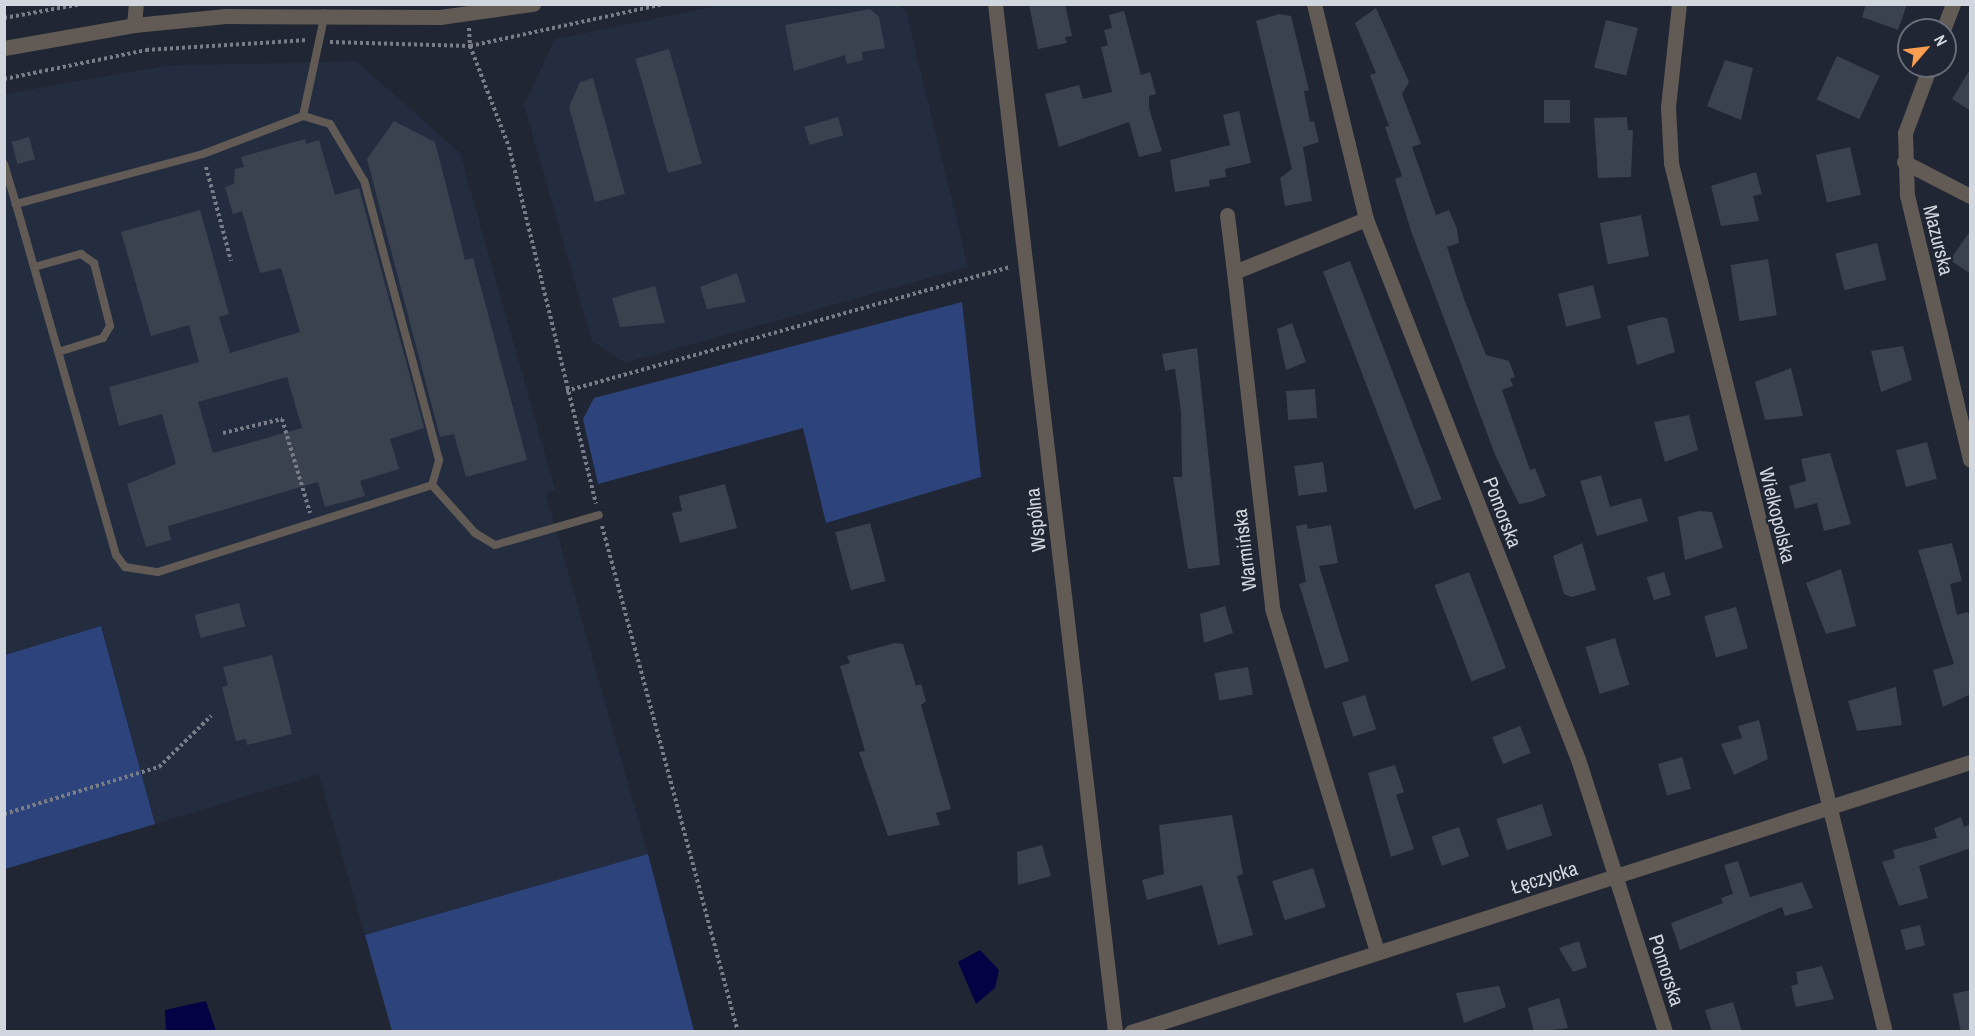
<!DOCTYPE html>
<html>
<head>
<meta charset="utf-8">
<style>
  body { margin:0 }
  #map { position:relative; width:1975px; height:1036px; overflow:hidden; background:#202633; font-family:"Archivo Narrow",sans-serif }
  div>[style] { position:absolute }
  [style*='--x'] { left:calc(var(--x)*1px); top:calc(var(--y)*1px); width:calc(var(--w)*1px); rotate:calc(var(--a)*1deg) }
  .built>* { inset:0; background:#242d40 }
  .green>* { inset:0; background:#2d437b }
  .water>* { inset:0; background:#020244 }
  .building>* { inset:0; background:#3a414f; transform-origin:0 0 }
  .path>* { height:4px; margin-top:-2px; transform-origin:0; background:repeating-linear-gradient(90deg,#787d88 0 3px,transparent 0 6px) }
  .service>* { height:8px; margin:-4px; padding:0 4px; transform-origin:4px; border-radius:4px; background:#615a55 }
  .minor>* { height:15px; margin:-7.5px; padding:0 7.5px; transform-origin:7.5px; border-radius:7.5px; background:#615a55 }
  span { translate:-50% -50%; white-space:nowrap; text-align:center; line-height:1.15; -webkit-text-stroke:4.5px #202633; paint-order:stroke }
  .street-label { font-size:20px; color:#d2d6df }
  .frame { position:absolute; inset:0; border:6px solid #d2d6df; pointer-events:none }
  .north { position:absolute; left:1897px; top:18px; width:60px; height:60px; box-sizing:border-box; background:#202633; border:2px solid #676c78; border-radius:50%; rotate:62deg; font-size:16px; font-weight:700; line-height:24px; text-align:center; color:#d2d6df }
  .north::after { content:''; display:block; margin:auto; width:21px; height:27px; background:#fb9e51; clip-path:polygon(50% 0,100% 100%,50% 72%,0 100%) }
</style>
</head>
<body>
<div id="map">
  <div class="built">
    <div style="clip-path:polygon(722px 5px,900px 5px,906px 11px,968px 267px,625px 363px,592px 341px,524px 105px,555px 39px)"></div>
    <div style="clip-path:polygon(356px 61px,460px 153px,555px 490px,546px 494px,648px 854px,365px 935px,319px 774px,155px 824px,102px 626px,5px 655px,5px 94px,164px 66px)"></div>
  </div>
  <div class="green">
    <div style="clip-path:polygon(962px 302px,981px 477px,826px 523px,803px 428px,598px 484px,583px 419px,594px 398px)"></div>
    <div style="clip-path:polygon(101px 626px,155px 824px,5px 869px,5px 655px)"></div>
    <div style="clip-path:polygon(648px 854px,694px 1031px,392px 1031px,365px 935px)"></div>
  </div>
  <div class="water">
    <div style="clip-path:polygon(980px 950px,999px 970px,995px 988px,976px 1004px,958px 962px)"></div>
    <div style="clip-path:polygon(206px 1001px,216px 1031px,166px 1031px,165px 1010px)"></div>
  </div>
  <div class="building">
    <div style="clip-path:polygon(1029px 4px,1065px 4px,1072px 36px,1065px 37px,1067px 43px,1038px 49px)"></div>
    <div style="clip-path:polygon(1866px 4px,1907px 4px,1898px 30px,1862px 17px)"></div>
    <div style="clip-path:polygon(1376px 8px,1409px 82px,1402px 94px,1421px 144px,1412px 147px,1436px 215px,1449px 210px,1457px 229px,1459px 243px,1447px 247px,1464px 299px,1486px 355px,1509px 361px,1515px 377px,1510px 379px,1513px 386px,1502px 390px,1530px 470px,1535px 468px,1546px 496px,1530px 502px,1519px 504px,1496px 457px,1411px 231px,1395px 179px,1402px 176px,1385px 127px,1389px 126px,1370px 75px,1376px 73px,1355px 23px)"></div>
    <div style="clip-path:polygon(870px 9px,879px 17px,885px 48px,862px 52px,863px 60px,847px 64px,845px 55px,794px 71px,785px 25px)"></div>
    <div style="clip-path:polygon(1124px 11px,1141px 75px,1150px 72px,1156px 94px,1149px 96px,1149px 108px,1162px 151px,1139px 157px,1129px 122px,1059px 147px,1045px 94px,1079px 85px,1083px 99px,1112px 92px,1101px 47px,1108px 45px,1104px 30px,1112px 28px,1109px 15px)"></div>
    <div style="clip-path:polygon(1279px 14px,1291px 16px,1309px 90px,1304px 91px,1310px 122px,1314px 121px,1319px 142px,1303px 147px,1312px 201px,1285px 206px,1280px 178px,1292px 169px,1256px 21px)"></div>
    <div style="left:1606px;top:20px;width:33px;height:49px;rotate:14deg"></div>
    <div style="left:669px;top:49px;width:119px;height:35px;rotate:74deg"></div>
    <div style="left:1837px;top:56px;width:47px;height:48px;rotate:25deg"></div>
    <div style="clip-path:polygon(1725px 60px,1753px 68px,1741px 120px,1707px 106px)"></div>
    <div style="clip-path:polygon(1971px 68px,1971px 111px,1952px 99px)"></div>
    <div style="clip-path:polygon(593px 78px,625px 194px,595px 202px,569px 107px,580px 82px)"></div>
    <div style="left:1544px;top:100px;width:26px;height:23px"></div>
    <div style="clip-path:polygon(1239px 111px,1251px 163px,1225px 169px,1226px 177px,1209px 180px,1210px 186px,1175px 192px,1170px 160px,1230px 145px,1223px 115px)"></div>
    <div style="left:838px;top:117px;width:19px;height:35px;rotate:74deg"></div>
    <div style="clip-path:polygon(1627px 117px,1628px 130px,1633px 130px,1631px 177px,1598px 178px,1594px 118px)"></div>
    <div style="clip-path:polygon(394px 121px,435px 142px,465px 260px,473px 258px,527px 460px,466px 477px,454px 434px,440px 437px,367px 159px)"></div>
    <div style="left:29px;top:137px;width:23px;height:18px;rotate:75deg"></div>
    <div style="clip-path:polygon(evenodd,305px 139px,306px 144px,319px 140px,335px 195px,359px 188px,424px 428px,390px 439px,399px 469px,360px 481px,365px 496px,325px 507px,318px 482px,168px 526px,171px 540px,146px 547px,127px 484px,176px 464px,162px 414px,119px 426px,109px 387px,199px 362px,189px 325px,151px 336px,121px 232px,200px 210px,229px 314px,219px 317px,230px 353px,300px 332px,281px 268px,260px 273px,242px 211px,233px 214px,225px 187px,234px 184px,235px 169px,244px 167px,241px 157px,305px 139px,287px 377px,302px 428px,213px 453px,198px 402px,287px 377px)"></div>
    <div style="left:1850px;top:147px;width:49px;height:35px;rotate:77deg"></div>
    <div style="clip-path:polygon(1756px 172px,1762px 194px,1753px 196px,1759px 221px,1721px 226px,1711px 186px)"></div>
    <div style="left:1641px;top:215px;width:42px;height:42px;rotate:79deg"></div>
    <div style="clip-path:polygon(1971px 230px,1971px 274px,1950px 260px)"></div>
    <div style="left:1877px;top:243px;width:38px;height:43px;rotate:76deg"></div>
    <div style="left:1768px;top:259px;width:57px;height:38px;rotate:81deg"></div>
    <div style="left:1350px;top:261px;width:255px;height:29px;rotate:69deg"></div>
    <div style="clip-path:polygon(737px 273px,746px 302px,707px 309px,700px 287px)"></div>
    <div style="left:1593px;top:285px;width:34px;height:36px;rotate:76deg"></div>
    <div style="clip-path:polygon(655px 286px,665px 323px,620px 327px,612px 298px)"></div>
    <div style="clip-path:polygon(1661px 317px,1667px 318px,1675px 352px,1637px 365px,1627px 326px)"></div>
    <div style="clip-path:polygon(1292px 323px,1306px 362px,1286px 370px,1277px 329px)"></div>
    <div style="clip-path:polygon(1903px 346px,1912px 380px,1881px 392px,1871px 351px)"></div>
    <div style="clip-path:polygon(1197px 348px,1220px 565px,1188px 569px,1173px 477px,1182px 477px,1181px 412px,1175px 369px,1165px 371px,1162px 354px)"></div>
    <div style="clip-path:polygon(1791px 368px,1803px 416px,1765px 420px,1755px 382px)"></div>
    <div style="left:1315px;top:389px;width:29px;height:29px;rotate:86deg"></div>
    <div style="clip-path:polygon(1689px 415px,1698px 450px,1665px 462px,1654px 422px)"></div>
    <div style="left:1927px;top:442px;width:38px;height:32px;rotate:75deg"></div>
    <div style="clip-path:polygon(1830px 453px,1851px 524px,1824px 531px,1817px 503px,1795px 509px,1789px 486px,1806px 481px,1801px 459px)"></div>
    <div style="left:1323px;top:462px;width:30px;height:29px;rotate:82deg"></div>
    <div style="clip-path:polygon(1601px 475px,1610px 507px,1641px 498px,1648px 521px,1597px 536px,1580px 481px)"></div>
    <div style="clip-path:polygon(725px 484px,737px 528px,680px 543px,672px 513px,682px 511px,679px 496px)"></div>
    <div style="clip-path:polygon(1699px 511px,1712px 512px,1723px 548px,1685px 560px,1678px 517px)"></div>
    <div style="left:870px;top:523px;width:60px;height:36px;rotate:75deg"></div>
    <div style="clip-path:polygon(1307px 524px,1308px 529px,1331px 525px,1338px 563px,1319px 566px,1349px 661px,1325px 669px,1299px 584px,1306px 582px,1296px 526px)"></div>
    <div style="clip-path:polygon(1582px 543px,1596px 590px,1572px 597px,1564px 594px,1553px 556px)"></div>
    <div style="clip-path:polygon(1952px 543px,1962px 581px,1950px 584px,1957px 615px,1968px 612px,1971px 621px,1971px 694px,1943px 707px,1933px 670px,1954px 664px,1918px 550px)"></div>
    <div style="clip-path:polygon(1841px 569px,1856px 626px,1826px 634px,1806px 583px)"></div>
    <div style="left:1469px;top:572px;width:103px;height:37px;rotate:69deg"></div>
    <div style="left:1664px;top:572px;width:24px;height:18px;rotate:73deg"></div>
    <div style="left:239px;top:603px;width:24px;height:46px;rotate:75deg"></div>
    <div style="clip-path:polygon(1225px 606px,1233px 633px,1204px 643px,1200px 614px)"></div>
    <div style="left:1736px;top:607px;width:43px;height:33px;rotate:74deg"></div>
    <div style="left:1615px;top:638px;width:49px;height:31px;rotate:73deg"></div>
    <div style="clip-path:polygon(895px 643px,903px 644px,916px 686px,921px 684px,926px 701px,921px 705px,951px 809px,936px 813px,940px 825px,888px 836px,859px 752px,865px 751px,840px 666px,850px 663px,847px 656px)"></div>
    <div style="clip-path:polygon(272px 655px,292px 734px,247px 745px,246px 739px,236px 741px,222px 687px,228px 685px,223px 667px)"></div>
    <div style="left:1248px;top:667px;width:28px;height:34px;rotate:80deg"></div>
    <div style="clip-path:polygon(1896px 687px,1902px 725px,1857px 731px,1848px 701px)"></div>
    <div style="left:1365px;top:695px;width:36px;height:24px;rotate:72deg"></div>
    <div style="clip-path:polygon(1759px 720px,1768px 759px,1734px 775px,1721px 744px,1742px 738px,1738px 726px)"></div>
    <div style="left:1520px;top:726px;width:29px;height:30px;rotate:68deg"></div>
    <div style="left:1682px;top:757px;width:33px;height:25px;rotate:74deg"></div>
    <div style="clip-path:polygon(1395px 765px,1404px 792px,1396px 795px,1414px 849px,1391px 857px,1368px 773px)"></div>
    <div style="left:1542px;top:804px;width:33px;height:48px;rotate:72deg"></div>
    <div style="clip-path:polygon(1232px 815px,1243px 874px,1237px 876px,1253px 935px,1218px 945px,1202px 885px,1147px 900px,1142px 880px,1164px 874px,1159px 825px)"></div>
    <div style="clip-path:polygon(1961px 817px,1964px 827px,1971px 824px,1971px 848px,1919px 866px,1928px 898px,1899px 906px,1882px 862px,1895px 858px,1893px 850px,1937px 838px,1934px 828px)"></div>
    <div style="left:1459px;top:827px;width:31px;height:29px;rotate:71deg"></div>
    <div style="clip-path:polygon(1042px 845px,1051px 876px,1018px 885px,1017px 852px)"></div>
    <div style="clip-path:polygon(1738px 861px,1750px 897px,1802px 882px,1813px 908px,1785px 916px,1782px 907px,1680px 950px,1671px 923px,1723px 903px,1721px 898px,1733px 894px,1724px 865px)"></div>
    <div style="left:1313px;top:868px;width:41px;height:43px;rotate:72deg"></div>
    <div style="left:1920px;top:925px;width:21px;height:20px;rotate:76deg"></div>
    <div style="clip-path:polygon(1579px 941px,1587px 967px,1573px 972px,1559px 948px)"></div>
    <div style="clip-path:polygon(1822px 966px,1834px 999px,1796px 1007px,1791px 986px,1798px 984px,1796px 972px)"></div>
    <div style="clip-path:polygon(1499px 986px,1506px 1007px,1464px 1023px,1456px 993px)"></div>
    <div style="clip-path:polygon(1971px 990px,1971px 1032px,1961px 1032px,1953px 994px)"></div>
    <div style="clip-path:polygon(1559px 998px,1568px 1028px,1534px 1032px,1528px 1008px)"></div>
    <div style="clip-path:polygon(1733px 1002px,1742px 1032px,1712px 1032px,1705px 1010px)"></div>
  </div>
  <div class="path">
    <div style="--x:4;--y:18;--w:79;--a:-10.2"></div>
    <div style="--x:469;--y:28;--w:18;--a:87"></div>
    <div style="--x:470;--y:46;--w:108;--a:68.9"></div>
    <div style="--x:509;--y:147;--w:367;--a:76.3"></div>
    <div style="--x:330;--y:42;--w:140;--a:1.6"></div>
    <div style="--x:470;--y:46;--w:198;--a:-12.2"></div>
    <div style="--x:4;--y:79;--w:145;--a:-11.5"></div>
    <div style="--x:146;--y:50;--w:162;--a:-3.5"></div>
    <div style="--x:206;--y:167;--w:97;--a:75.1"></div>
    <div style="--x:566;--y:391;--w:461;--a:-15.6"></div>
    <div style="--x:223;--y:433;--w:61;--a:-13.3"></div>
    <div style="--x:282;--y:419;--w:98;--a:73.4"></div>
    <div style="--x:602;--y:526;--w:524;--a:74.96"></div>
    <div style="--x:4;--y:814;--w:162;--a:-16.9"></div>
    <div style="--x:159;--y:767;--w:73;--a:-44.4"></div>
  </div>
  <div class="service">
    <div style="--x:303;--y:116;--w:105;--a:-77.9"></div>
    <div style="--x:4;--y:164;--w:42;--a:73.3"></div>
    <div style="--x:16;--y:204;--w:365;--a:74.1"></div>
    <div style="--x:116;--y:555;--w:15;--a:53"></div>
    <div style="--x:125;--y:567;--w:33;--a:9"></div>
    <div style="--x:158;--y:572;--w:287;--a:-17.6"></div>
    <div style="--x:432;--y:485;--w:26;--a:-74"></div>
    <div style="--x:439;--y:460;--w:289;--a:-105"></div>
    <div style="--x:364;--y:181;--w:66;--a:-120.8"></div>
    <div style="--x:330;--y:124;--w:28;--a:-163"></div>
    <div style="--x:303;--y:116;--w:107;--a:159.2"></div>
    <div style="--x:203;--y:154;--w:194;--a:165"></div>
    <div style="--x:34;--y:267;--w:49;--a:-15.5"></div>
    <div style="--x:81;--y:254;--w:16;--a:35"></div>
    <div style="--x:94;--y:263;--w:65;--a:75.7"></div>
    <div style="--x:110;--y:326;--w:14;--a:120"></div>
    <div style="--x:103;--y:338;--w:47;--a:162.7"></div>
    <div style="--x:432;--y:485;--w:64;--a:48.1"></div>
    <div style="--x:475;--y:533;--w:23;--a:31"></div>
    <div style="--x:495;--y:545;--w:108;--a:-16.1"></div>
  </div>
  <div class="minor">
    <div style="--x:995;--y:4;--w:1035;--a:83.34"></div>
    <div style="--x:1314;--y:4;--w:221;--a:76.4"></div>
    <div style="--x:1366;--y:219;--w:580;--a:68.57"></div>
    <div style="--x:1578;--y:759;--w:287;--a:72.3"></div>
    <div style="--x:1679;--y:4;--w:104;--a:96.1"></div>
    <div style="--x:1668;--y:107;--w:56;--a:86.9"></div>
    <div style="--x:1671;--y:163;--w:895;--a:76.17"></div>
    <div style="--x:134;--y:25;--w:21;--a:-85"></div>
    <div style="--x:1943;--y:30;--w:28;--a:-69"></div>
    <div style="--x:4;--y:48;--w:132;--a:-10"></div>
    <div style="--x:134;--y:25;--w:92;--a:-5.6"></div>
    <div style="--x:226;--y:16;--w:214;--a:0.3"></div>
    <div style="--x:440;--y:17;--w:94;--a:-8"></div>
    <div style="--x:1930;--y:66;--w:72;--a:110.5"></div>
    <div style="--x:1905;--y:133;--w:62;--a:88.2"></div>
    <div style="--x:1907;--y:195;--w:272;--a:76.6"></div>
    <div style="--x:1904;--y:162;--w:74;--a:27.3"></div>
    <div style="--x:1227;--y:215;--w:57;--a:83"></div>
    <div style="--x:1366;--y:219;--w:142;--a:158.1"></div>
    <div style="--x:1234;--y:272;--w:338;--a:83.5"></div>
    <div style="--x:1272;--y:608;--w:360;--a:73"></div>
    <div style="--x:1131;--y:1032;--w:881;--a:-17.84"></div>
  </div>
  <div class="street-label">
    <span style="left:1939px;top:240px;rotate:76deg">Mazurska</span>
    <span style="left:1503px;top:512px;rotate:69deg">Pomorska</span>
    <span style="left:1778px;top:515px;rotate:76deg">Wielkopolska</span>
    <span style="left:1035px;top:520px;rotate:-96deg">Wspólna</span>
    <span style="left:1244px;top:550px;rotate:-97deg">Warmińska</span>
    <span style="left:1544px;top:877px;rotate:-17deg">Łęczycka</span>
    <span style="left:1667px;top:970px;rotate:72deg">Pomorska</span>
  </div>
  <div class="frame"></div>
  <div class="north">N</div>
</div>
</body>
</html>
